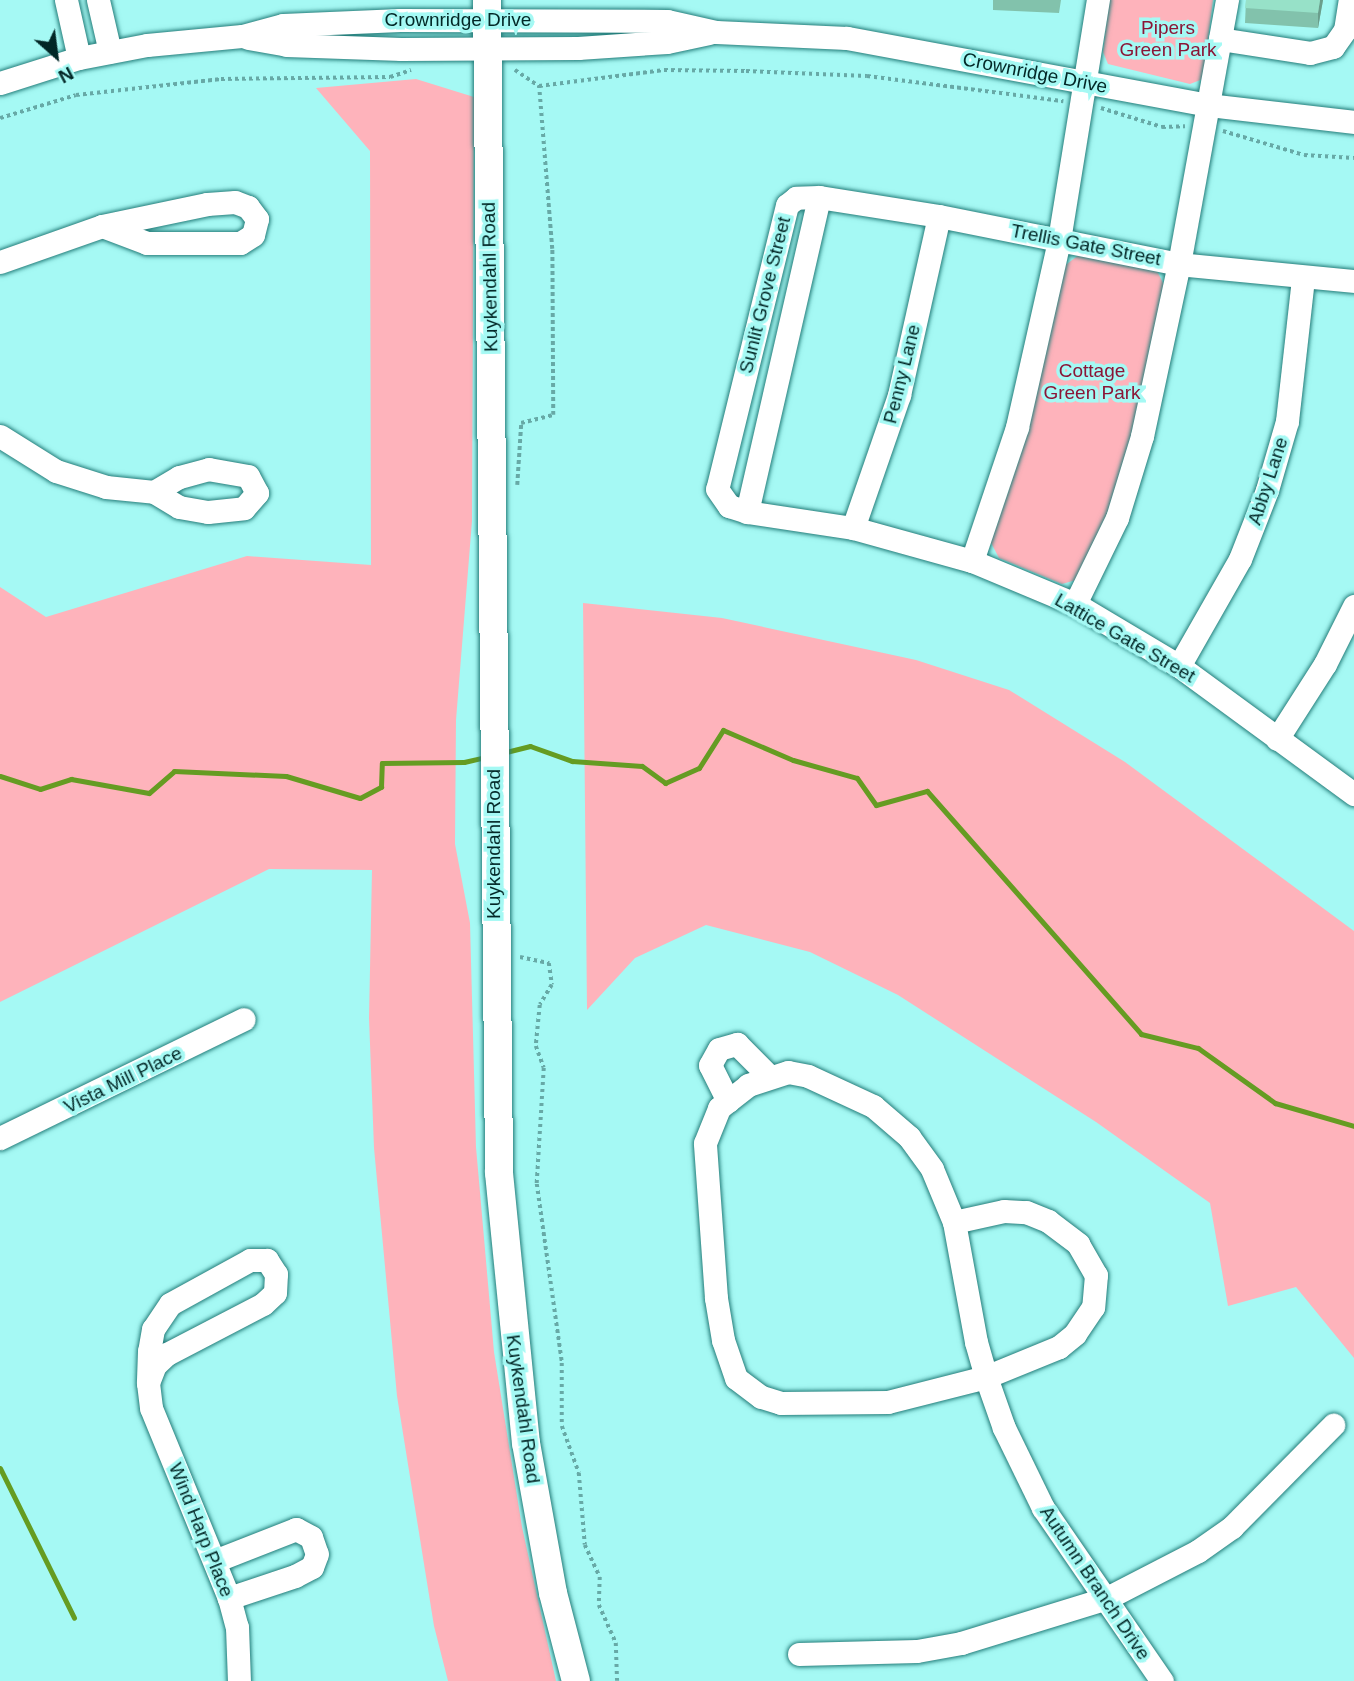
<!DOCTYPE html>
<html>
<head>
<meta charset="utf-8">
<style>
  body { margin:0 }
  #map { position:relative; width:1354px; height:1681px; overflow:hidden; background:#a5f9f4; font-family:Arial,sans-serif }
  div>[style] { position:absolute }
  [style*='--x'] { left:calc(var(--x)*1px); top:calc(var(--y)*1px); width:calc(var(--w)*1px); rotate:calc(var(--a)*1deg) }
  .green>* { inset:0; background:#feb3bb }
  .stream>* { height:5px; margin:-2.5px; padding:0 2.5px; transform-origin:2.5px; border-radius:2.5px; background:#659c22 }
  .path>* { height:3.5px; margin-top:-1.75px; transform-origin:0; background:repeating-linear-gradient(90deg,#67a9a6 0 3.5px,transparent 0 7px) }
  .roads { filter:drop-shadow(0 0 2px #247d7a) drop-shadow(0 0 2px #247d7a) }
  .minor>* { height:23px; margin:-11.5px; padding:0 11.5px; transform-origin:11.5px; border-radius:11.5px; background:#fff }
  .major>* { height:28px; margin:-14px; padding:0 14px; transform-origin:14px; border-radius:14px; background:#fff }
  .wall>* { inset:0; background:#82c2ac }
  .shaded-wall>* { inset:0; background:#6a9e8c }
  .building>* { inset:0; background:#97e1c8 }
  span { translate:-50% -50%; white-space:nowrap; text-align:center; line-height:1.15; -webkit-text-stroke:7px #a5f9f4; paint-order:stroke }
  .street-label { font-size:19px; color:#022726 }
  .park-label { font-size:19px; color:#8b1536 }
  .north { position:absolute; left:21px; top:21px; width:70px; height:70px; -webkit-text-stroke:5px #a5f9f4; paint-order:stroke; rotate:152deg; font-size:19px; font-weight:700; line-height:28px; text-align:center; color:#022726 }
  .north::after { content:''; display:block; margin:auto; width:24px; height:32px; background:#022726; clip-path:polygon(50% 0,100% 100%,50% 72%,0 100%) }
</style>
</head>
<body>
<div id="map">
  <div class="green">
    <div style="clip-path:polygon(1109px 0,1213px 0,1203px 79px,1190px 84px,1108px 64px,1103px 52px)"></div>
    <div style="clip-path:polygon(416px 79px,474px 97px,472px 521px,456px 720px,455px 844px,470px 923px,476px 1147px,494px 1352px,522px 1527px,556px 1681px,448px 1681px,434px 1626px,397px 1396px,374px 1148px,369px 1018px,372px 870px,269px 869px,0 1002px,0 587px,46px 617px,247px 556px,371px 565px,370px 151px,316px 88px)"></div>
    <div style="clip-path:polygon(1080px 254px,1155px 267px,1167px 291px,1141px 408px,1102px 537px,1076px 580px,1062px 584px,999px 558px,989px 539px,1063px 267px)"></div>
    <div style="clip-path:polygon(583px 603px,722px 618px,916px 660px,1009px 690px,1125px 762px,1354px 931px,1354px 1358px,1296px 1287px,1228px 1306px,1210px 1203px,1096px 1122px,898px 995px,810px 952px,706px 925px,635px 958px,587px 1010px)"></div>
  </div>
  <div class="stream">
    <div style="--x:502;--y:753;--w:29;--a:-14"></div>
    <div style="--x:530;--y:746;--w:45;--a:19.7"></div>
    <div style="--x:572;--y:761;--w:70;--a:4.1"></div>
    <div style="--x:642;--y:766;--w:29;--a:36"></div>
    <div style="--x:665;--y:783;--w:37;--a:-24"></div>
    <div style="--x:699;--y:768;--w:45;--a:-57.7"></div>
    <div style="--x:723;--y:730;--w:76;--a:23.2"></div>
    <div style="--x:793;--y:760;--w:66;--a:15.7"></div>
    <div style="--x:857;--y:778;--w:33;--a:55"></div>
    <div style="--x:876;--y:805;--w:53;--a:-15.4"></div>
    <div style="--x:927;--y:791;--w:324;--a:48.6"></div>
    <div style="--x:1141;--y:1034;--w:59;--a:13.8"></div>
    <div style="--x:1198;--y:1048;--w:95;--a:35.5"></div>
    <div style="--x:1275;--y:1103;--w:82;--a:16.2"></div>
    <div style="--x:0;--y:776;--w:42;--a:18"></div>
    <div style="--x:40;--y:789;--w:33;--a:-18"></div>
    <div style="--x:71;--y:779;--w:79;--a:10.2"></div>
    <div style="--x:149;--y:793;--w:33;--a:-41"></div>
    <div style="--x:174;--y:771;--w:112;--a:2.6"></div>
    <div style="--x:286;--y:776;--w:77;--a:16.6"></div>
    <div style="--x:360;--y:798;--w:24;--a:-28"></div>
    <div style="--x:381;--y:787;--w:24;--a:-88"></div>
    <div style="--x:382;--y:763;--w:82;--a:-0.7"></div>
    <div style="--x:464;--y:762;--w:23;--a:-13"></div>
    <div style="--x:0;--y:1468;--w:167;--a:63.7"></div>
  </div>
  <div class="path">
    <div style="--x:515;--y:70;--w:29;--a:34"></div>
    <div style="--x:539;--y:86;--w:126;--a:-7.3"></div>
    <div style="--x:664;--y:70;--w:82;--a:0.7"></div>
    <div style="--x:746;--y:71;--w:121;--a:2.4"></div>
    <div style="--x:867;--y:76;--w:198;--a:7.3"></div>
    <div style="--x:1101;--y:108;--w:64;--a:17.3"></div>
    <div style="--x:1162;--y:127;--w:23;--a:-2"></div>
    <div style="--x:0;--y:118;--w:79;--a:-16.8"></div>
    <div style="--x:76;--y:95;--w:146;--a:-6.3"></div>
    <div style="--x:221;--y:79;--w:169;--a:-0.7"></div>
    <div style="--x:390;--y:77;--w:22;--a:-18"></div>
    <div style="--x:1223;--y:131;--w:84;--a:16.5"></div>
    <div style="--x:1304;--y:155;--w:50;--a:3.4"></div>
    <div style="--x:517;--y:485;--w:62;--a:-86.3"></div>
    <div style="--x:521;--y:423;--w:33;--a:-14"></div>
    <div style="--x:553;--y:415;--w:166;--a:-90.3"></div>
    <div style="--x:552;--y:249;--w:164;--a:-94.6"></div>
    <div style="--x:520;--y:957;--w:30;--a:12"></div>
    <div style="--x:549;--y:963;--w:22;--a:82"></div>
    <div style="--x:552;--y:985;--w:23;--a:121"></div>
    <div style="--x:540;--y:1005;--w:41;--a:95.6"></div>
    <div style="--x:536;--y:1046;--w:23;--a:70"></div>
    <div style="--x:544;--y:1068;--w:116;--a:93.5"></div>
    <div style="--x:537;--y:1184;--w:181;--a:82"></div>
    <div style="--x:562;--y:1363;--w:63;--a:90"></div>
    <div style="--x:562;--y:1426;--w:50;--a:70.1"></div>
    <div style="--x:579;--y:1473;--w:72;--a:85.2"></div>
    <div style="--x:585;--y:1545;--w:35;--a:65"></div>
    <div style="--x:600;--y:1577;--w:28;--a:92"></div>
    <div style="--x:599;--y:1605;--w:42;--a:65.9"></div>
    <div style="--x:616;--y:1643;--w:38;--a:88"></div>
  </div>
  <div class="roads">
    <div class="minor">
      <div style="--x:66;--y:0;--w:59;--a:77.4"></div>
      <div style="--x:98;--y:0;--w:53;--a:77"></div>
      <div style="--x:248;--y:38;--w:39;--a:10"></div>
      <div style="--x:286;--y:45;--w:115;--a:2"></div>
      <div style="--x:401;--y:49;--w:177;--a:-0.3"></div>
      <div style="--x:578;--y:48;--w:89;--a:-3.9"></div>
      <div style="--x:667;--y:42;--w:43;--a:-12.1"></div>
      <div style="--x:1220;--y:39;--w:91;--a:8.8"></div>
      <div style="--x:1310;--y:53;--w:24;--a:-15"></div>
      <div style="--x:1333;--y:47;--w:21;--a:-55"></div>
      <div style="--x:1345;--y:30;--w:30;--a:-81"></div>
      <div style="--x:0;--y:83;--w:83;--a:-17.6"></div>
      <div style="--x:79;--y:58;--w:69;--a:-10.8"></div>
      <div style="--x:147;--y:45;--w:95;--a:-5.4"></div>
      <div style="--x:242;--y:36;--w:42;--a:-15"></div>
      <div style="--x:283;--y:25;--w:117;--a:-2.4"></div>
      <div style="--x:400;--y:20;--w:267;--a:0.2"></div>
      <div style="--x:667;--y:21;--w:50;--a:12.7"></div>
      <div style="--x:716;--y:32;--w:131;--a:2.6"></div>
      <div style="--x:847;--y:38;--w:367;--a:10.5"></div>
      <div style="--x:1208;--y:105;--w:147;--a:6.6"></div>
      <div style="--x:235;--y:202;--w:14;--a:21"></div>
      <div style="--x:248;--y:207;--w:15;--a:53"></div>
      <div style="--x:257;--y:219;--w:16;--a:104"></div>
      <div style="--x:253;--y:235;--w:15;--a:148"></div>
      <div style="--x:240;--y:243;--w:93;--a:180"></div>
      <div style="--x:147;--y:243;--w:48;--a:-159.3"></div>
      <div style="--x:102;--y:226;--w:107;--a:-11.8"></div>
      <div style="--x:207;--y:204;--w:28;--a:-4"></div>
      <div style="--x:0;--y:262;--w:108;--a:-19.4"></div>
      <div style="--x:1354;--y:281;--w:176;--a:-174.5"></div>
      <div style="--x:1179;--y:264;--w:245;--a:-168.7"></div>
      <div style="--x:939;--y:216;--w:121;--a:-171"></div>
      <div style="--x:819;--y:197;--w:23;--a:178"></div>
      <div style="--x:796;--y:198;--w:11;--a:142"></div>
      <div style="--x:787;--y:205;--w:292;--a:103.8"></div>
      <div style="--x:717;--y:489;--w:21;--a:55"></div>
      <div style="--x:729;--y:506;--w:19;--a:18"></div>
      <div style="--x:747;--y:512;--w:107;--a:8.6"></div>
      <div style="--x:853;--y:528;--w:123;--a:15.5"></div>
      <div style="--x:972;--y:561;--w:112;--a:22.7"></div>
      <div style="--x:1075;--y:604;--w:121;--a:30.8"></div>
      <div style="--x:1179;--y:666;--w:217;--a:36.2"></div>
      <div style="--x:0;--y:436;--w:66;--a:32"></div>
      <div style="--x:56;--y:471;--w:52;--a:17.7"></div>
      <div style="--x:106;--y:487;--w:48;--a:5.9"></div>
      <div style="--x:154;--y:492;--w:29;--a:31"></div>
      <div style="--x:179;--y:507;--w:29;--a:10"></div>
      <div style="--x:208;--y:512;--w:36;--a:-6"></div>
      <div style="--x:244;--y:508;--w:20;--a:-49"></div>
      <div style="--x:257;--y:493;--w:19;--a:-118"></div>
      <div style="--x:248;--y:476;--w:40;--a:-170"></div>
      <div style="--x:209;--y:469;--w:31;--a:165"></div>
      <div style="--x:179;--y:477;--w:29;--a:149"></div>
      <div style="--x:747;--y:512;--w:323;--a:-77.1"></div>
      <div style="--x:853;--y:528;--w:141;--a:-70.9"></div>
      <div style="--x:899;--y:395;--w:183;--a:-77.4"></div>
      <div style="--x:972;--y:561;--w:141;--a:-71.4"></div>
      <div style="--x:1017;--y:427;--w:192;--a:-77.3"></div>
      <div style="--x:1059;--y:240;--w:243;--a:-80.8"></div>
      <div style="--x:1075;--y:604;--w:96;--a:-64"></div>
      <div style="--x:1117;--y:518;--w:86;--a:-73"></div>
      <div style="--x:1142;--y:436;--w:176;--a:-77.9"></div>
      <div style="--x:1179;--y:264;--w:268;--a:-79.7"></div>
      <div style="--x:1179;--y:666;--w:123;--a:-60.3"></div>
      <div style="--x:1240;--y:559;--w:74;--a:-68.6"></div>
      <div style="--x:1267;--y:490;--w:72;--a:-73.8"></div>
      <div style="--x:1287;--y:421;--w:143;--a:-83.6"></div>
      <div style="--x:1277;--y:739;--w:89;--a:-57.4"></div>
      <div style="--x:1325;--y:664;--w:65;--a:-63.4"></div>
      <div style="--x:728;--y:1101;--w:40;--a:-116.6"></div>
      <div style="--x:710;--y:1065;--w:18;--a:-61"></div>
      <div style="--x:719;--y:1049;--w:19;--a:-16"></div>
      <div style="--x:737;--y:1044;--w:45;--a:45"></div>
      <div style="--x:0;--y:1138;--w:271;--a:-26"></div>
      <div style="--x:954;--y:1222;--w:51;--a:-12.4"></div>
      <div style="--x:1004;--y:1211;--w:22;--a:3"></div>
      <div style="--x:1026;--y:1212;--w:24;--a:22"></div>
      <div style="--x:1048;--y:1221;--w:38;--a:37"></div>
      <div style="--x:1078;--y:1244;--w:36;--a:60"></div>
      <div style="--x:1096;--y:1275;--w:32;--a:95"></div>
      <div style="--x:1093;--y:1307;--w:32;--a:124"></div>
      <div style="--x:1075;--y:1334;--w:21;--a:141"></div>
      <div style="--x:1059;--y:1347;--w:79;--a:157.7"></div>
      <div style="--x:986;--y:1377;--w:101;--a:165.7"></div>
      <div style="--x:888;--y:1402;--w:107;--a:179.5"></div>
      <div style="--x:781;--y:1403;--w:21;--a:-163"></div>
      <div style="--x:761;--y:1397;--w:31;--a:-143"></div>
      <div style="--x:736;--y:1378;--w:40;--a:-108.9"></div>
      <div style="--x:723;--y:1340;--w:43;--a:-99.5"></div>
      <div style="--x:716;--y:1298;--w:155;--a:-94.1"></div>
      <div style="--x:705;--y:1143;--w:38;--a:-68"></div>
      <div style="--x:719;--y:1108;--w:37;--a:-38"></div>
      <div style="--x:748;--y:1085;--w:42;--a:-18"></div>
      <div style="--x:788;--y:1072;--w:20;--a:11"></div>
      <div style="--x:808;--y:1076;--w:72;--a:24.8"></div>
      <div style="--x:873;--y:1106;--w:48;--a:40.7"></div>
      <div style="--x:909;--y:1137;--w:39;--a:54"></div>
      <div style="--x:932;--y:1169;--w:57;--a:67.5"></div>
      <div style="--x:954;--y:1222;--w:122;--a:79.6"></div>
      <div style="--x:976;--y:1342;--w:36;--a:74"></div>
      <div style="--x:986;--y:1377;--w:54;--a:70.6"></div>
      <div style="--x:1004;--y:1428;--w:89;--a:64"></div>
      <div style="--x:1043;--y:1508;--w:210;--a:55.5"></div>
      <div style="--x:148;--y:1383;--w:19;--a:-69"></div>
      <div style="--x:155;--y:1365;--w:16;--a:-43"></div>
      <div style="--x:167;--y:1354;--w:108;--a:-27.5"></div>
      <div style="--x:263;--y:1304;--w:16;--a:-43"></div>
      <div style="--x:275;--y:1293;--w:19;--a:-87"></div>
      <div style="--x:276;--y:1274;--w:17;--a:-123"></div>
      <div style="--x:267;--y:1260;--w:17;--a:180"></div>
      <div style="--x:250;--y:1260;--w:91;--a:151.2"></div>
      <div style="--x:170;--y:1304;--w:30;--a:124"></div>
      <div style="--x:153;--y:1329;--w:22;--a:100"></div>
      <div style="--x:149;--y:1351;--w:32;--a:92"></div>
      <div style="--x:148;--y:1383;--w:25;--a:83"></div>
      <div style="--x:151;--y:1408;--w:205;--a:67.7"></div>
      <div style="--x:229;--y:1598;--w:30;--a:75"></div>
      <div style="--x:237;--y:1627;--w:54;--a:87.9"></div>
      <div style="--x:217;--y:1560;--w:85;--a:-21.4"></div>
      <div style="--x:296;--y:1529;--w:17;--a:28"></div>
      <div style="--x:311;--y:1537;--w:18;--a:71"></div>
      <div style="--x:317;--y:1554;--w:14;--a:111"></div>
      <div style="--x:312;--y:1567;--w:19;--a:152"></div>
      <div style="--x:295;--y:1576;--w:70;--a:161.6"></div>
      <div style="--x:799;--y:1654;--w:118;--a:-1.5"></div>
      <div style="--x:917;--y:1651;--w:45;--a:-10.3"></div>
      <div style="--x:961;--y:1643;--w:153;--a:-17.1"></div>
      <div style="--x:1107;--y:1598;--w:102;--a:-27.3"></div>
      <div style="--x:1198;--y:1551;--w:42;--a:-35.2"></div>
      <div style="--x:1232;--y:1527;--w:144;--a:-45.3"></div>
    </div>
    <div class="major">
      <div style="--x:487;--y:0;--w:1173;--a:89.41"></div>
      <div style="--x:499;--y:1173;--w:271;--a:84.3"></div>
      <div style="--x:526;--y:1443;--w:152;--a:79.8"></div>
      <div style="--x:553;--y:1593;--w:91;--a:75.4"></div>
    </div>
  </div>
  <div class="wall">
    <div style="clip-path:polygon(993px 0,1061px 0,1059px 13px,993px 10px)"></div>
    <div style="clip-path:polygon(1246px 0,1323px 0,1318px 28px,1245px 23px)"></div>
  </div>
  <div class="shaded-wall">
    <div style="clip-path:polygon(1320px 0,1323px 0,1318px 28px,1318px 13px)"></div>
  </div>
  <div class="building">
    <div style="clip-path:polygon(1246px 0,1320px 0,1318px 13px,1245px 8px)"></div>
  </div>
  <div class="street-label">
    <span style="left:458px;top:20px">Crownridge Drive</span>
    <span style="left:1035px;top:73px;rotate:11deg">Crownridge Drive</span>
    <span style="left:1086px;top:245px;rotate:11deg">Trellis Gate Street</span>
    <span style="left:490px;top:277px;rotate:-91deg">Kuykendahl Road</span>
    <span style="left:765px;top:295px;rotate:-76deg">Sunlit Grove Street</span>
    <span style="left:902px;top:374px;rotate:-76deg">Penny Lane</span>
    <span style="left:1268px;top:481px;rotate:-72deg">Abby Lane</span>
    <span style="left:1125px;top:638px;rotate:30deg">Lattice Gate Street</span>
    <span style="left:494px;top:844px;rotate:-90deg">Kuykendahl Road</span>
    <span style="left:123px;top:1080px;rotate:-26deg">Vista Mill Place</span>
    <span style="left:523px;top:1409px;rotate:82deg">Kuykendahl Road</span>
    <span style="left:201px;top:1530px;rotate:68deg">Wind Harp Place</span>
    <span style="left:1095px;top:1583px;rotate:56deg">Autumn Branch Drive</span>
  </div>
  <div class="park-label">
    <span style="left:1168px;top:39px">Pipers<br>Green Park</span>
    <span style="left:1092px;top:382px">Cottage<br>Green Park</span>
  </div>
  <div class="north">N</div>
</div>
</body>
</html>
